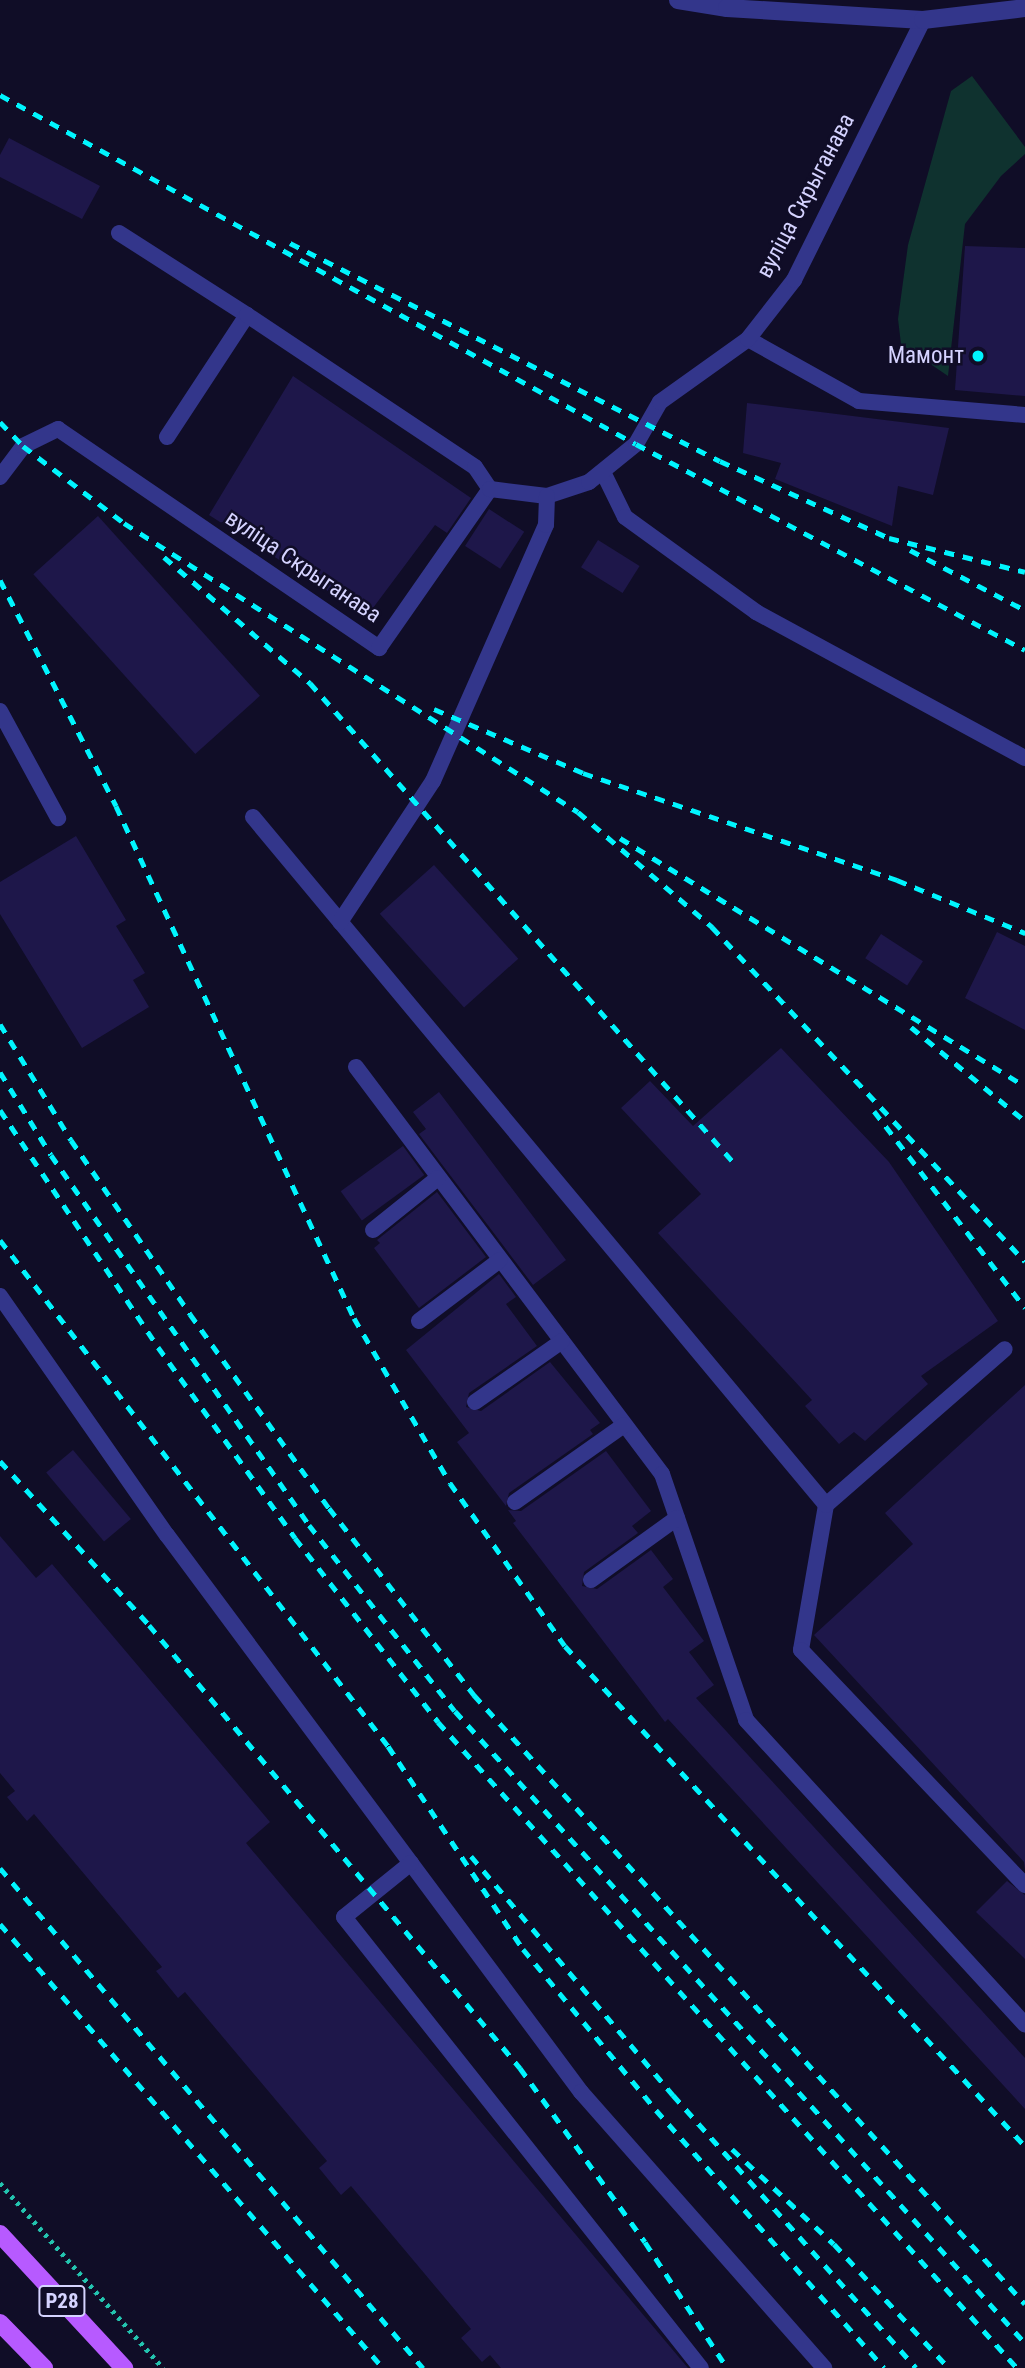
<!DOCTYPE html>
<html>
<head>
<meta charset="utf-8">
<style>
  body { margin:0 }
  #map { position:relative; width:1025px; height:2368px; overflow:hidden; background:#100d27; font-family:"Roboto Condensed",sans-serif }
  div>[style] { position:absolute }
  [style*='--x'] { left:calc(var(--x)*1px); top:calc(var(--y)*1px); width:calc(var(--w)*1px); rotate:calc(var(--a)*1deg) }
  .green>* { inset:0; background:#0f322f }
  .building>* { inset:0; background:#1e174a; transform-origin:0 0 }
  .path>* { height:4.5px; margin-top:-2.25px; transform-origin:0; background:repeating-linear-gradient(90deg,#23c4af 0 3.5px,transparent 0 8.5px) }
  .lane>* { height:16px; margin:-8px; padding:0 8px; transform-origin:8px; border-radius:8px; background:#33368b }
  .street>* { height:18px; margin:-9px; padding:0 9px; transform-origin:9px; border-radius:9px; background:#33368b }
  .primary>* { height:18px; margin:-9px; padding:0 9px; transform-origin:9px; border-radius:9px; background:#b75aff }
  .rail>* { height:5px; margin-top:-2.5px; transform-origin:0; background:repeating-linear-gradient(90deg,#00f5fe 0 10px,transparent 0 19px) }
  .dots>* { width:19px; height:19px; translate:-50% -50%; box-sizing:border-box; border:4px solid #100d27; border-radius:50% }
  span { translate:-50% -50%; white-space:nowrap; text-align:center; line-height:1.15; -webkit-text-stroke:5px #100d27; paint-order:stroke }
  .shield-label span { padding:2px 5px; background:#100d27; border:2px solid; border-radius:5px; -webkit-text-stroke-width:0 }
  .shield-label { font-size:21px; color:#d5d3ff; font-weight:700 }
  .street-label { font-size:23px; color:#d5d3ff }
  .poi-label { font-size:23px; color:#d5d3ff }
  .right { translate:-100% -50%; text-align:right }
</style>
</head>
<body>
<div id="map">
  <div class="green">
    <div style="clip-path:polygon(972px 76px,1025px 147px,1025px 154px,1001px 176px,965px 224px,948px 376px,901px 344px,898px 319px,908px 245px,951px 91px)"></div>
  </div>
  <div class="building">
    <div style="clip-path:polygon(9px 138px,100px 186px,82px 219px,0 177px,0 155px)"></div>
    <div style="clip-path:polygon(965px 246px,1025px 248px,1025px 396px,955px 390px)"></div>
    <div style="clip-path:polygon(293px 376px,471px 498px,447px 533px,435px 525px,367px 616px,209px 515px)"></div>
    <div style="clip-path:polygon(747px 403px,949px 428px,933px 495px,898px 486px,892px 526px,775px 479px,781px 463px,743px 453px)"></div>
    <div style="left:489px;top:509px;width:42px;height:44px;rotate:33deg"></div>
    <div style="left:98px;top:516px;width:242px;height:87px;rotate:48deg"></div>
    <div style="left:598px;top:540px;width:49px;height:32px;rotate:32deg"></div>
    <div style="clip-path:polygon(76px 836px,126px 920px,116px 926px,145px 973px,133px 980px,149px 1007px,82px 1048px,0 914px,0 882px)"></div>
    <div style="left:434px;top:865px;width:126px;height:73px;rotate:48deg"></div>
    <div style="clip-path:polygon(997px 932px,1025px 946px,1025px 1030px,965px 998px)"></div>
    <div style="left:881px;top:934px;width:50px;height:29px;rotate:33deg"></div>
    <div style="clip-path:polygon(781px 1048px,889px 1162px,998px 1321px,921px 1376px,928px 1384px,865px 1441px,854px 1432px,839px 1444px,805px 1406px,812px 1400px,658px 1233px,701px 1194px,621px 1108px,650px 1081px,693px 1126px)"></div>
    <div style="clip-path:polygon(439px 1092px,566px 1260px,533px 1285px,419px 1134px,426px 1129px,413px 1112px)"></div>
    <div style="left:403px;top:1146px;width:36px;height:77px;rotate:54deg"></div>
    <div style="clip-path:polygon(437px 1192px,486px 1257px,419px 1308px,374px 1248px,380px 1243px,377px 1240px)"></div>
    <div style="clip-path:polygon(499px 1274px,516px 1297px,506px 1304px,537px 1346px,469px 1393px,466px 1407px,481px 1411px,550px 1362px,600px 1423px,590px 1430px,593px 1434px,509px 1493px,506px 1506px,457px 1442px,469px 1433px,406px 1350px)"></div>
    <div style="clip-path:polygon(1025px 1385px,1025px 1870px,1024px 1862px,814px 1635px,913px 1544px,885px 1513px)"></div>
    <div style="left:73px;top:1450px;width:90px;height:35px;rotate:50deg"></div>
    <div style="clip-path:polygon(606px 1451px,651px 1511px,632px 1526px,638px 1533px,584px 1572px,582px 1586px,597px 1589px,651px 1550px,673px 1579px,663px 1587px,704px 1641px,689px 1652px,714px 1685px,696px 1698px,1025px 2058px,1025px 2109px,668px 1719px,665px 1722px,513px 1523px,516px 1521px,508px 1510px,521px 1511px)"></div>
    <div style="clip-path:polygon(0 1536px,36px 1578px,52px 1564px,270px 1822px,246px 1843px,688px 2368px,501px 2368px,490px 2355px,482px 2362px,461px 2338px,471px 2329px,351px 2186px,341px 2195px,319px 2168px,327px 2161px,185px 1992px,178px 1998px,156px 1971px,162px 1967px,34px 1814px,27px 1821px,7px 1797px,15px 1791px,0 1773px)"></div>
    <div style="clip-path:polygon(1007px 1881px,1025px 1895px,1025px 1959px,976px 1912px)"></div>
  </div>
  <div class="path">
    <div style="--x:0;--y:2183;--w:247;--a:48.6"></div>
  </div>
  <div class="lane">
    <div style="--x:119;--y:233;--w:152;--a:32.6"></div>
    <div style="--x:748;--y:339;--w:127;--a:29.2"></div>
    <div style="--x:859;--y:401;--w:167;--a:4.8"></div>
    <div style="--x:167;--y:437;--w:146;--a:-56.7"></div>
    <div style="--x:247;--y:315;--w:274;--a:33.7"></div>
    <div style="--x:475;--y:467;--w:27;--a:56"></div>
    <div style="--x:603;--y:472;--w:50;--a:63.9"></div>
    <div style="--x:625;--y:517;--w:162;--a:35.9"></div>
    <div style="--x:756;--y:612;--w:306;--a:28.5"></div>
    <div style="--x:0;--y:477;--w:39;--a:-53"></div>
    <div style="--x:23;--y:446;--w:39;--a:-26"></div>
    <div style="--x:58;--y:429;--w:389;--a:34.3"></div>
    <div style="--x:379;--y:648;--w:194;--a:-55.1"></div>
    <div style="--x:490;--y:489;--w:57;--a:7"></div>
    <div style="--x:547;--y:496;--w:44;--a:-18.4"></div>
    <div style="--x:589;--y:482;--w:60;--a:-39"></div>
    <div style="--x:636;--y:444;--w:48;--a:-60.3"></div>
    <div style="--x:660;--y:402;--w:108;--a:-35.6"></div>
    <div style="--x:748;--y:339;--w:75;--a:-52.1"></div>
    <div style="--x:794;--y:280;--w:290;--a:-63.6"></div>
    <div style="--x:0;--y:711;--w:122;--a:61.5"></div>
    <div style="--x:253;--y:817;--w:895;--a:50.21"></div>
    <div style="--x:826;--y:1505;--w:147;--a:99.8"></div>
    <div style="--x:801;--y:1650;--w:325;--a:46.4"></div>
    <div style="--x:340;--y:922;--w:169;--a:-56.6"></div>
    <div style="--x:433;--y:781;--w:280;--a:-66.2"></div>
    <div style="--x:546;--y:525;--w:29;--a:-88"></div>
    <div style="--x:356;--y:1067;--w:509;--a:53.06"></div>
    <div style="--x:662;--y:1474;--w:260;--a:71.1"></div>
    <div style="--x:746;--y:1720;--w:413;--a:47.5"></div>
    <div style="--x:373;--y:1230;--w:83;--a:-38.7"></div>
    <div style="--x:0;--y:1296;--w:292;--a:55.1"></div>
    <div style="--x:167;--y:1535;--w:694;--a:53.38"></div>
    <div style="--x:581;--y:2092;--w:368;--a:48.6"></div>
    <div style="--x:419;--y:1321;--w:101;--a:-37"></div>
    <div style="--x:475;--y:1402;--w:106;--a:-35"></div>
    <div style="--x:515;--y:1502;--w:133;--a:-35.2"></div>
    <div style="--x:826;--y:1505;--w:237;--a:-41.1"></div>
    <div style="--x:591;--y:1580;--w:106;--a:-35.8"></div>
    <div style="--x:411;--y:1863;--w:86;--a:141.1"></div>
    <div style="--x:344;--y:1917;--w:575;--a:51.64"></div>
  </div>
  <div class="street">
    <div style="--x:678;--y:0;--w:50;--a:9.3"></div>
    <div style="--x:727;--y:8;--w:196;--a:3.5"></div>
    <div style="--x:923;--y:20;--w:103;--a:-6.7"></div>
  </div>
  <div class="primary">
    <div style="--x:0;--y:2234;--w:183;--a:47.2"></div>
    <div style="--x:0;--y:2323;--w:63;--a:45.6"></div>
  </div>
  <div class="rail">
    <div style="--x:0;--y:95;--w:725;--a:28.76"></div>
    <div style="--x:636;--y:444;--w:440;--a:27.9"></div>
    <div style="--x:290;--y:243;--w:482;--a:26.9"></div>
    <div style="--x:720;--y:461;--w:186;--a:24.5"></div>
    <div style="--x:889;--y:538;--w:140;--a:14"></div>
    <div style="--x:0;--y:422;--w:33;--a:46"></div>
    <div style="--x:23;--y:446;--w:127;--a:37.3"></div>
    <div style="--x:124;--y:523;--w:538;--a:32.48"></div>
    <div style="--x:578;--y:812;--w:177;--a:40.6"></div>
    <div style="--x:712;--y:927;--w:458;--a:46.9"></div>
    <div style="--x:910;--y:550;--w:130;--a:27.6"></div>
    <div style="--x:164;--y:557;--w:193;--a:40.8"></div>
    <div style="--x:310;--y:683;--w:642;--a:48.54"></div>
    <div style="--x:0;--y:580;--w:254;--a:62.8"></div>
    <div style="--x:116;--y:806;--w:565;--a:65.07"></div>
    <div style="--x:354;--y:1318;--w:191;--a:59.8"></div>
    <div style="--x:450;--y:1483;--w:199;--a:54.8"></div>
    <div style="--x:565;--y:1646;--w:679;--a:47.39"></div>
    <div style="--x:434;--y:709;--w:162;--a:23.2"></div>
    <div style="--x:583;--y:773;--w:332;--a:18.8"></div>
    <div style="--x:897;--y:880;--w:139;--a:22.5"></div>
    <div style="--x:620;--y:838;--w:475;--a:31.5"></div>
    <div style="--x:0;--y:1024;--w:136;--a:58.5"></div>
    <div style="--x:71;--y:1140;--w:211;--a:55.6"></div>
    <div style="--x:190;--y:1314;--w:239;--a:54.4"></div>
    <div style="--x:329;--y:1508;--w:237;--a:52.2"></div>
    <div style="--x:474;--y:1695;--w:821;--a:47.86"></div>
    <div style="--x:911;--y:1027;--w:148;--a:39.5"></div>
    <div style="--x:0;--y:1072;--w:97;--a:58.4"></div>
    <div style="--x:51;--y:1155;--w:451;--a:55.1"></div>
    <div style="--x:309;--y:1525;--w:236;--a:51.9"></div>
    <div style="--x:455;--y:1711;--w:851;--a:47.95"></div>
    <div style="--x:0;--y:1110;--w:285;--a:56.3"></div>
    <div style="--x:158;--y:1347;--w:235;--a:54.3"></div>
    <div style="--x:295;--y:1538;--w:233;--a:52.1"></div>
    <div style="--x:438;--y:1722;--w:868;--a:48.13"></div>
    <div style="--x:874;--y:1111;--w:248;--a:52.5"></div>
    <div style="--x:0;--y:1240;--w:638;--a:52.52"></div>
    <div style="--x:388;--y:1746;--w:244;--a:56.4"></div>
    <div style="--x:523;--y:1949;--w:209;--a:50.4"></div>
    <div style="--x:656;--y:2110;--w:344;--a:48.5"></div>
    <div style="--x:0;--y:1461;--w:222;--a:47.7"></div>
    <div style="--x:149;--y:1625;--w:578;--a:50.05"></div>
    <div style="--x:520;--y:2068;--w:214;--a:54.3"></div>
    <div style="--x:645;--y:2242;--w:150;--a:56.9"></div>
    <div style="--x:471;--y:1856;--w:313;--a:49.8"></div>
    <div style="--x:673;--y:2095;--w:365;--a:48.3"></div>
    <div style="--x:0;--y:1868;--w:655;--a:49.77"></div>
    <div style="--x:0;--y:1924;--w:586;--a:49.22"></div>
    <div style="--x:732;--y:2149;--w:139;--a:43"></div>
    <div style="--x:834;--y:2244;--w:169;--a:47.2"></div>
  </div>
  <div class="dots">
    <div style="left:978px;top:356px;background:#00f5fe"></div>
  </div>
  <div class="shield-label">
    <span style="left:62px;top:2301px">Р28</span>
  </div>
  <div class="street-label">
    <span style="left:806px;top:196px;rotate:-62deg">вуліца Скрыганава</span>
    <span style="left:303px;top:567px;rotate:34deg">вуліца Скрыганава</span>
  </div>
  <div class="poi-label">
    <span class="right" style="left:964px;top:356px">Мамонт</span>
  </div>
</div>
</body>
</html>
